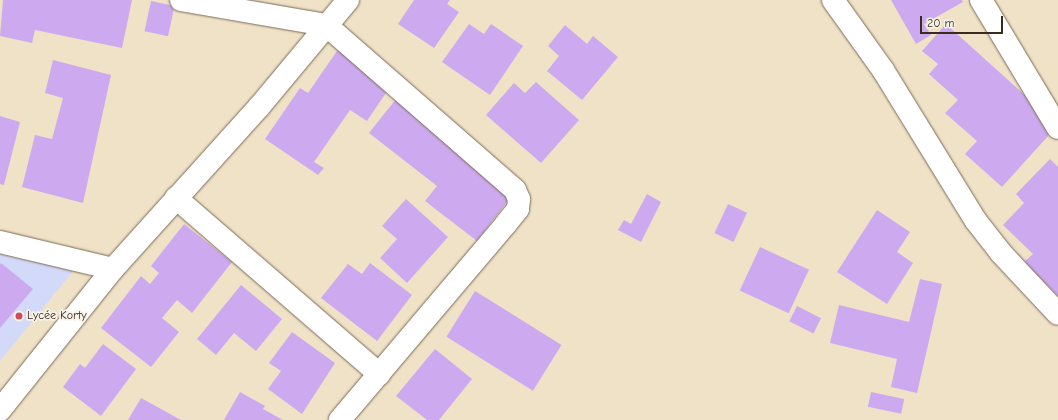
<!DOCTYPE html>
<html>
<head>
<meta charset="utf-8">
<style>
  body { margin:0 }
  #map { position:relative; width:1058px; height:420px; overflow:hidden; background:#f0e2c6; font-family:"Comic Neue",sans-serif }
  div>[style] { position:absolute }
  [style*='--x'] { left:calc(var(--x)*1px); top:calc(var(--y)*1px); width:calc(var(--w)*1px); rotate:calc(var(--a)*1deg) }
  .built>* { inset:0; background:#d3d9f9 }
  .building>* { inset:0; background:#cdaaef; transform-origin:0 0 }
  .roads { filter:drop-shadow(0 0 1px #7a6a59) drop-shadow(0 0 1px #7a6a59) }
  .minor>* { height:22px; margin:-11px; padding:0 11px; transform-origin:11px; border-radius:11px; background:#fff }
  .dots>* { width:11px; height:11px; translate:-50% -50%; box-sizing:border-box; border:2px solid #f7f3e8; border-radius:50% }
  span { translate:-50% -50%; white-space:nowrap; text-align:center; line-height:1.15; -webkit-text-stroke:3.5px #f7f3e8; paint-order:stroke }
  .poi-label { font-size:12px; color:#3b2a1e }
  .left { translate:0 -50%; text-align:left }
  .scale { position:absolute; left:920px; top:16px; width:83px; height:18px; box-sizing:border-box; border:2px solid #3b2a1e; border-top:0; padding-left:5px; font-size:12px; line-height:14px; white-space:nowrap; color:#3b2a1e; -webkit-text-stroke:3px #f7f3e8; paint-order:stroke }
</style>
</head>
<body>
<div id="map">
  <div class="built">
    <div style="clip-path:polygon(0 254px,74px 270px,0 361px)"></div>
  </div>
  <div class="building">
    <div style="clip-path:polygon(3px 0,132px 0,122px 48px,35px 30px,32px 43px,0 36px)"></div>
    <div style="clip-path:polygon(414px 0,450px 0,447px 4px,459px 12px,434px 48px,398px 24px)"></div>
    <div style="clip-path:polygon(891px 0,962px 0,963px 2px,924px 24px,931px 35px,916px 44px)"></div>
    <div style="left:151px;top:1px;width:24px;height:31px;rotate:12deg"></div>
    <div style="clip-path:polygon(469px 24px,484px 34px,491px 24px,523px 46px,490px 95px,442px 62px)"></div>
    <div style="clip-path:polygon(946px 24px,1058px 125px,1002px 187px,965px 154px,977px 141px,945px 113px,958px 100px,929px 74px,938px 64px,922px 51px)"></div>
    <div style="clip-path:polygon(565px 25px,587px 44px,593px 36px,618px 57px,582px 100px,547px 71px,559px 56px,548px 46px)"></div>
    <div style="clip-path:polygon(348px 35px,396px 78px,367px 121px,350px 110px,314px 162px,324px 168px,318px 175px,265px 139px,300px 88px,308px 93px)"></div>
    <div style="clip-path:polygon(53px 60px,111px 75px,83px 203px,22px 187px,35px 135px,52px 139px,63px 98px,45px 93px)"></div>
    <div style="clip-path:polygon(536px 82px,579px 120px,541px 163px,486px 115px,514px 83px,525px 93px)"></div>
    <div style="clip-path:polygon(400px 94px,516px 190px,477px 241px,425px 201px,437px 186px,369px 133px)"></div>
    <div style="clip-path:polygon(0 116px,20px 122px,4px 185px,0 184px)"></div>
    <div style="clip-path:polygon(1050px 159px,1058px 167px,1058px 296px,1024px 262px,1033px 254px,1003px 225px,1024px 203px,1016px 194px)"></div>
    <div style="clip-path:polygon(647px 194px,661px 202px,641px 242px,618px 230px,624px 220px,631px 224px)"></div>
    <div style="clip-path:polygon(406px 199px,448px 237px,407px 283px,380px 258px,397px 239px,382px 226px)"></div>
    <div style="left:728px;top:204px;width:21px;height:32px;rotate:25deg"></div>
    <div style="clip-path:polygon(877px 210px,910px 232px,897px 252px,913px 263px,887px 304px,837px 272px)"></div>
    <div style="clip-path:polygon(184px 224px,232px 262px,192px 313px,177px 300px,162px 318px,179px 332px,151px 367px,101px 328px,141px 276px,150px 284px,159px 273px,151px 266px)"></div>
    <div style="left:760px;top:247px;width:54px;height:48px;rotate:25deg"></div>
    <div style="clip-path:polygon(1px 263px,33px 289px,0 328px,0 265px)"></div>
    <div style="clip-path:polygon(370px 263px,412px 295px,377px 341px,321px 298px,348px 264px,362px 274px)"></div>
    <div style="clip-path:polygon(920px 279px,942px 284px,917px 393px,891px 387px,897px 359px,830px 343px,839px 305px,909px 322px)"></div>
    <div style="clip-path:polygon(241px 285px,282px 319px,256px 351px,234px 333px,216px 355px,197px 339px)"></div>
    <div style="left:475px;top:291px;width:102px;height:54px;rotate:32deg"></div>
    <div style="left:797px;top:306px;width:27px;height:17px;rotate:27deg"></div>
    <div style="clip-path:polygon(292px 332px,335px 363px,302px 414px,268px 389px,281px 371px,269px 363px)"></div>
    <div style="clip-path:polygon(103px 344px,136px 369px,101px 416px,63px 387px,80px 364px,85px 368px)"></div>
    <div style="clip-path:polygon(435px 349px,472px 379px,439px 420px,427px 420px,396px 396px)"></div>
    <div style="clip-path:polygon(240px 392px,265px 406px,263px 409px,283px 420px,224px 420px)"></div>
    <div style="left:871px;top:392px;width:34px;height:15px;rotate:12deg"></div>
    <div style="clip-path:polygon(141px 398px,181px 420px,128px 420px)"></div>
  </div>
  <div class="roads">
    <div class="minor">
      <div style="--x:181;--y:0;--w:147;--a:9.8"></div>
      <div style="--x:326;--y:25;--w:251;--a:41.1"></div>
      <div style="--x:515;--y:190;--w:10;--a:66"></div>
      <div style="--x:519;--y:199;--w:10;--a:96"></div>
      <div style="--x:518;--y:209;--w:19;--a:129"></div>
      <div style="--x:506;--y:224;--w:257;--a:130.3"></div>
      <div style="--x:833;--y:0;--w:86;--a:54.5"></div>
      <div style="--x:883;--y:70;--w:177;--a:58.4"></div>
      <div style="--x:976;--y:221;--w:41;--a:52"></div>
      <div style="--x:1001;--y:253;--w:83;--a:46.9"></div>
      <div style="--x:981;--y:0;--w:149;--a:59"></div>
      <div style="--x:176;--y:198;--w:269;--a:40.9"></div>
      <div style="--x:0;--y:242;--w:116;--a:13.4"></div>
      <div style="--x:0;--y:410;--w:181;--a:-51.3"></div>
      <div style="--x:113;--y:269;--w:218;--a:-48"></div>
      <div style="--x:259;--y:107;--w:139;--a:-50.2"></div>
    </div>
  </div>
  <div class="dots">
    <div style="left:19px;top:316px;background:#d1495b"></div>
  </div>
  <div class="poi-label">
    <span class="left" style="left:27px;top:316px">Lycée Korty</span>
  </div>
  <div class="scale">20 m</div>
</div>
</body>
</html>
